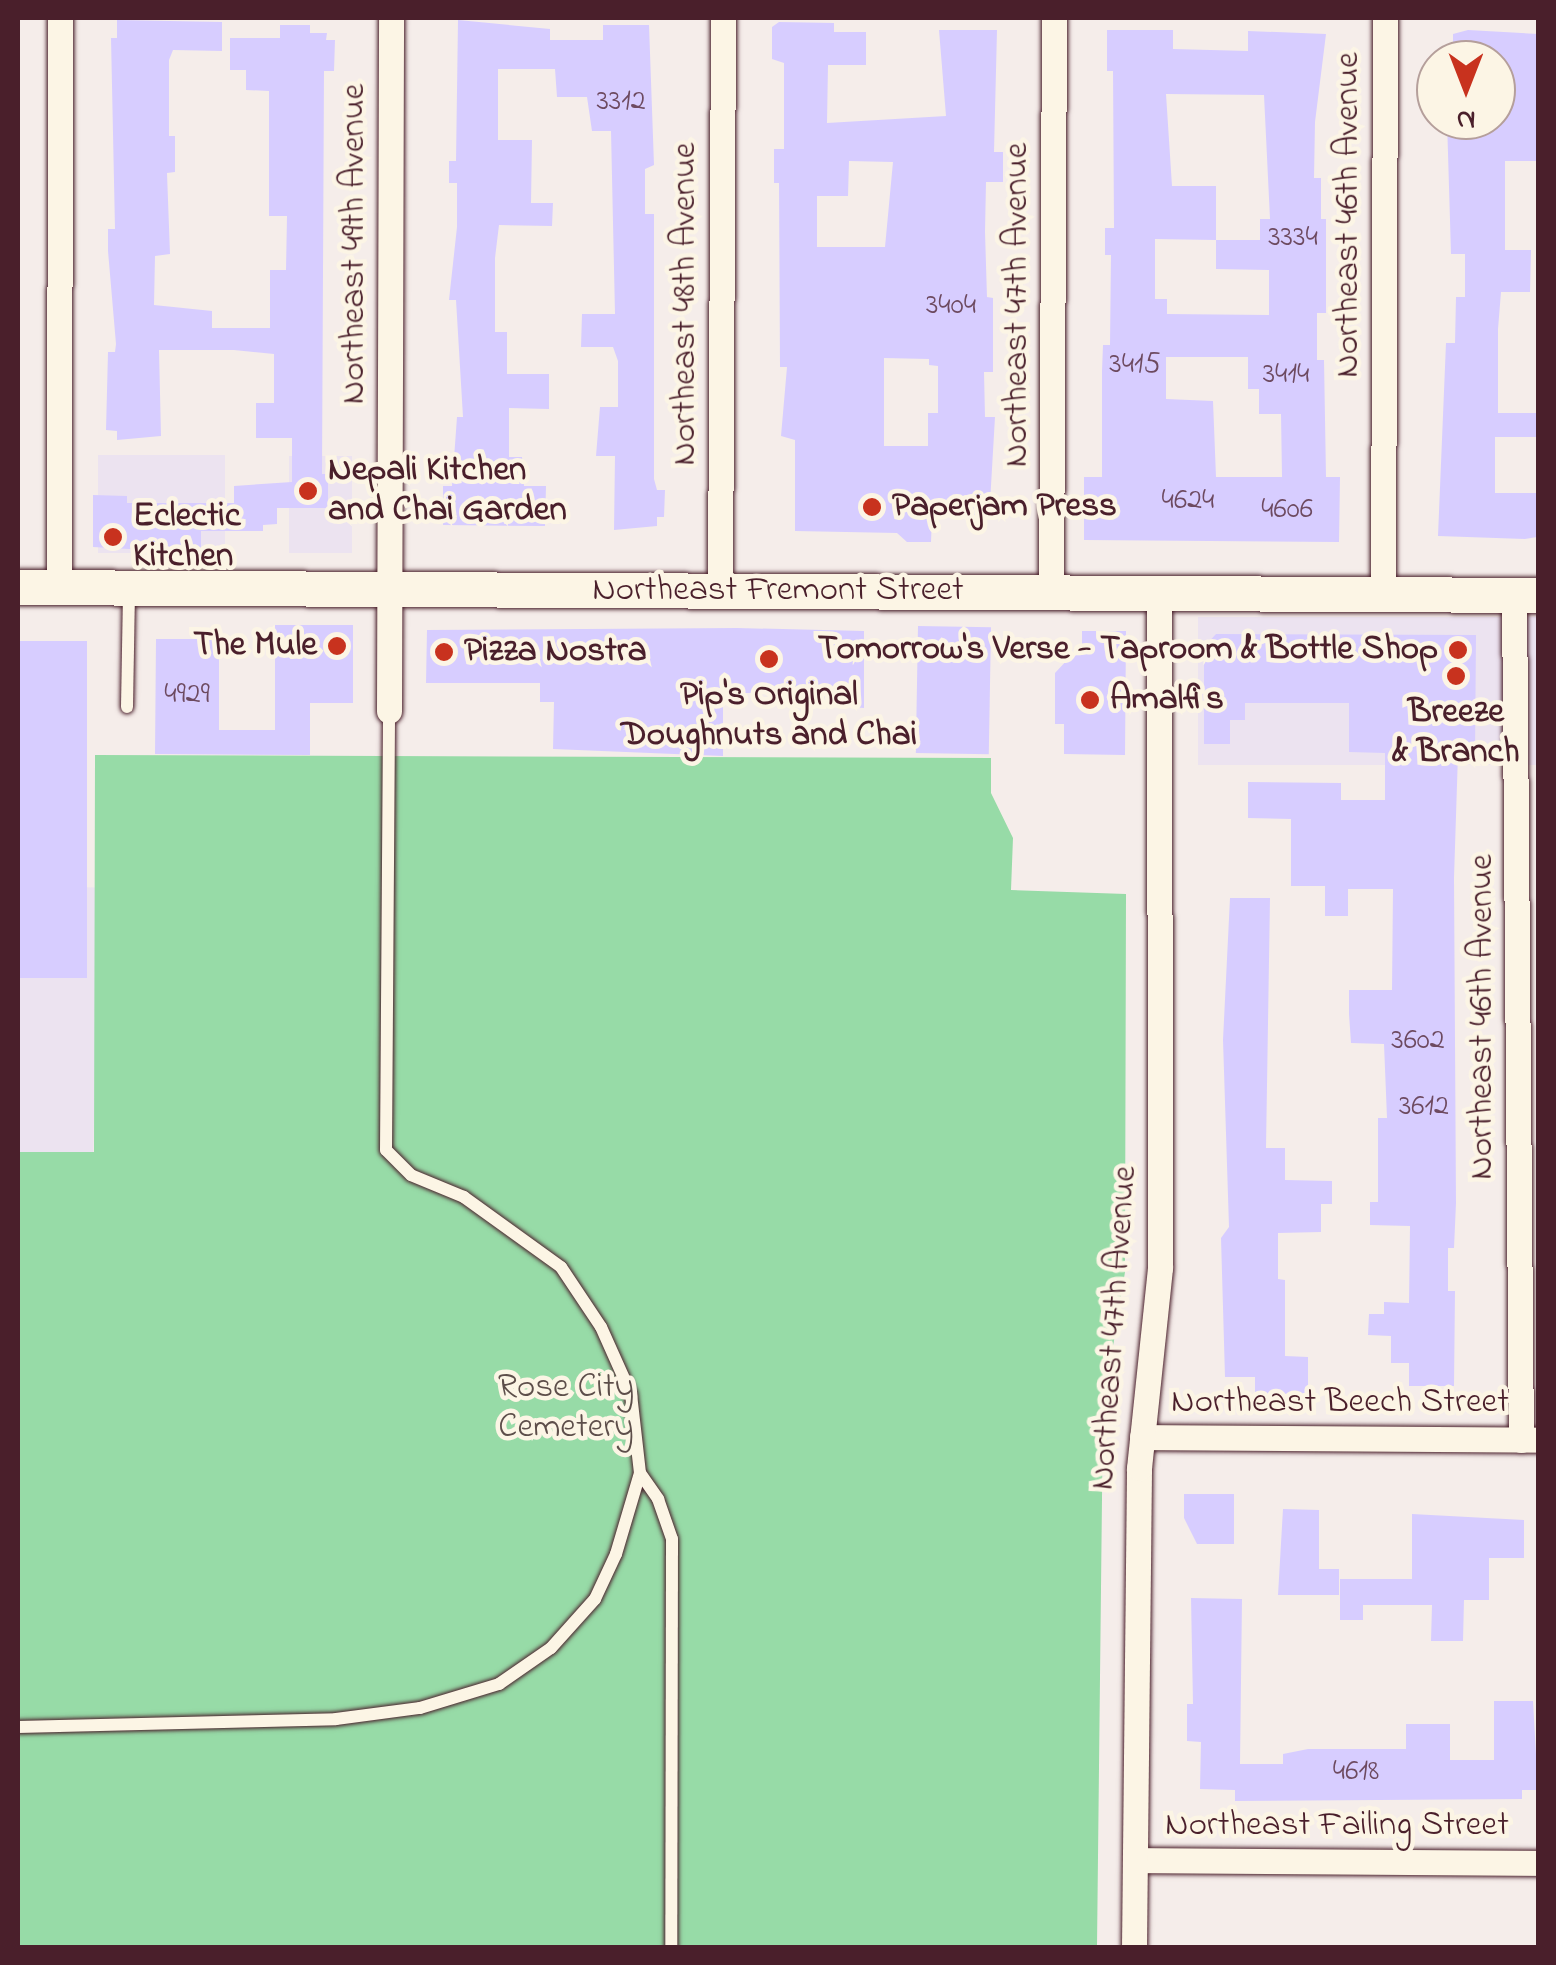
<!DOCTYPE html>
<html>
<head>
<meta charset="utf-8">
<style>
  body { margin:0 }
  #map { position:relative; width:1556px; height:1965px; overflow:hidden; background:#f5edea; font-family:"Indie Flower",sans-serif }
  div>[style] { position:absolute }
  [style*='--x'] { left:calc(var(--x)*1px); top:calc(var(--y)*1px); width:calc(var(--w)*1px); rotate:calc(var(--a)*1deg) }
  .built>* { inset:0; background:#ece3f0; transform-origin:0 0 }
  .green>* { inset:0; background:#97dba7 }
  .building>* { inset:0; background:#d7cdff; transform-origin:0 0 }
  .roads { filter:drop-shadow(0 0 2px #4a1f2b) drop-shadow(0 0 2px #4a1f2b) }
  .service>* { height:12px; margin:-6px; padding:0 6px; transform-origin:6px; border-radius:6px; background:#fcf5e5 }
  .minor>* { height:25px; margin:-12.5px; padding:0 12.5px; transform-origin:12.5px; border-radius:12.5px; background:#fcf5e5 }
  .secondary>* { height:35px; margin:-17.5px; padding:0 17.5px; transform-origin:17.5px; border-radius:17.5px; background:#fcf5e5 }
  .dots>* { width:28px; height:28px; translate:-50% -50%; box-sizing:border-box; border:5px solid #fcf5e5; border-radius:50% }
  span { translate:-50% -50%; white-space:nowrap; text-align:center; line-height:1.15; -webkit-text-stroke:9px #fcf5e5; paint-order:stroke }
  .number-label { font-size:30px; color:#6d4a60 }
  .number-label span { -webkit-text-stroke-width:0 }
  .street-label { font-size:35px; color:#4a1f2b }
  .poi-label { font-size:35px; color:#4a1f2b; font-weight:700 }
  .left { translate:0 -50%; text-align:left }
  .right { translate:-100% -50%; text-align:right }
  .park-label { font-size:35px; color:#5d4e4a }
  .frame { position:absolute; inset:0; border:20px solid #4a1f2b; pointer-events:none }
  .north { position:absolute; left:1416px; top:40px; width:100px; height:100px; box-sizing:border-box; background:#fcf5e5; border:2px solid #b59f9b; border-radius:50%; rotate:180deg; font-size:28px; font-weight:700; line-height:40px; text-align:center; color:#4a1f2b }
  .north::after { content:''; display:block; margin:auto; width:35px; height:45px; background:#c8321e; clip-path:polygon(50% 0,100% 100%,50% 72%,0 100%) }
</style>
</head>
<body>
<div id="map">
  <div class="built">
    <div style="left:98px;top:455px;width:127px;height:98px"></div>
    <div style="left:289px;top:456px;width:63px;height:97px"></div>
    <div style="left:1198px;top:617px;width:340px;height:148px"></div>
    <div style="left:18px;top:886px;width:80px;height:268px;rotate:1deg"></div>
  </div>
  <div class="green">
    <div style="clip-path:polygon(95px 755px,991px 758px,991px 793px,1013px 838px,1011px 890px,1126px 894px,1125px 1272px,1103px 1409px,1097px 1947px,18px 1948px,18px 1152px,94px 1152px)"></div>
  </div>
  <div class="building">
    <div style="clip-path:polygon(117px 20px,222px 22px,222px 51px,173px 50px,169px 60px,169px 136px,175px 136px,175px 172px,167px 173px,170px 254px,155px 256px,154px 305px,212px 311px,212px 328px,270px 328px,270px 270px,286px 270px,287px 216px,269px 216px,269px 91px,246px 90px,246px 70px,230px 70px,230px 38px,280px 38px,280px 25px,310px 25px,310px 33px,327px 33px,326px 40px,335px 40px,334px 71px,324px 71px,322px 474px,328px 474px,328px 508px,277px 508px,277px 524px,263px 525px,263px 531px,201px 531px,201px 553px,93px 547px,93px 495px,127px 496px,127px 503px,234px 503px,234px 486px,292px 482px,292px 438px,256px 438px,256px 403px,274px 403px,274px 354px,234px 350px,159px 350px,161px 436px,117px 440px,117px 431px,106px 430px,108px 352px,115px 352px,116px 344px,108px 251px,108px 229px,115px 229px,111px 38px,117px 38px)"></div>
    <div style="clip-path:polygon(458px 20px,550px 29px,550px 40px,603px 40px,603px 25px,649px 25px,654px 165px,645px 169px,645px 214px,654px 214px,654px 479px,657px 490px,665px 490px,664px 517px,657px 517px,657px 526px,614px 530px,615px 456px,596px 456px,600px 407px,618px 407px,618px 361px,613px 347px,581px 347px,582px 314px,615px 314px,611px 131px,592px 131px,587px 97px,557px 97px,555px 69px,498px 69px,498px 140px,532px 140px,531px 203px,553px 203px,552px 226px,499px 225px,495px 258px,495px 332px,507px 332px,507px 374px,549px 374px,549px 409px,509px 408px,509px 457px,522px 457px,524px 486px,546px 486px,545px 526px,443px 525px,443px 486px,452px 486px,457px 417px,463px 417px,456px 300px,449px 300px,457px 227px,457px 183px,449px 183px,449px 161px,456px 161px)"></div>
    <div style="clip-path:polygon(evenodd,779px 22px,834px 23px,834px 32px,866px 32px,866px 65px,828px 65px,827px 123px,946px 116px,939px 30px,997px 30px,994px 152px,1003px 152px,1003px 182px,986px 182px,985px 232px,987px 297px,993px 298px,993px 372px,984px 372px,985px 417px,995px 417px,990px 503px,986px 516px,932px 516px,931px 542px,907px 542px,897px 533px,795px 531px,795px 440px,781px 436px,787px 367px,780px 367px,779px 183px,774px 183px,774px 149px,784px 149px,784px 63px,772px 59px,772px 27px,779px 22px,849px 161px,893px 162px,885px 247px,817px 247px,817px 196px,848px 196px,849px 161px,779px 22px,884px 358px,929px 359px,929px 365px,938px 366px,938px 413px,928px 413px,928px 446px,884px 446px,884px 358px)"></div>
    <div style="clip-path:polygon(evenodd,1107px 30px,1173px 30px,1173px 49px,1248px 51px,1248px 31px,1326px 34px,1315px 122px,1314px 178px,1321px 178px,1321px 219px,1326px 219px,1326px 313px,1317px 313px,1317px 360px,1324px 360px,1326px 477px,1340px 477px,1339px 542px,1084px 540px,1084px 477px,1102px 477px,1102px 371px,1103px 345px,1110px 345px,1111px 255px,1105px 255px,1105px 228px,1114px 228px,1113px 71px,1107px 71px,1107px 30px,1166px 94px,1264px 95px,1270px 219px,1260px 219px,1260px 240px,1216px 240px,1216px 186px,1172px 186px,1166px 94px,1107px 30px,1155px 239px,1216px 240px,1216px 269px,1269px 270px,1269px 315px,1167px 314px,1167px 299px,1155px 299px,1155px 239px,1107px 30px,1166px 357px,1248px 357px,1248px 389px,1259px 389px,1259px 414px,1281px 414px,1282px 477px,1216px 477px,1213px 401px,1166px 399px,1166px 357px)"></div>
    <div style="clip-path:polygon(1468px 30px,1538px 34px,1538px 161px,1505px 161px,1505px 250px,1531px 250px,1530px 292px,1501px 292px,1498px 329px,1498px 413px,1538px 413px,1538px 437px,1495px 437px,1495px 493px,1538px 493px,1537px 537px,1525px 539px,1438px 536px,1446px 343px,1455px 343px,1456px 297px,1465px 297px,1465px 254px,1451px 254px,1447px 120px,1496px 120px,1496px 60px,1453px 60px,1453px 34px)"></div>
    <div style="clip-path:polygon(275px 625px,353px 625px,353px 703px,310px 703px,310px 755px,155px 754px,156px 639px,219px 639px,219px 730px,275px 730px)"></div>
    <div style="left:918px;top:626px;width:73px;height:127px;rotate:1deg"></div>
    <div style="clip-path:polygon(737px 628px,864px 631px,864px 708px,813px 704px,813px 693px,723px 693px,723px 756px,553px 749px,554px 702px,540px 702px,540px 683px,426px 683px,427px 630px)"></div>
    <div style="clip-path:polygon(1082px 631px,1126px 631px,1125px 755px,1064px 754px,1064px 724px,1055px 724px,1055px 673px,1082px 644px)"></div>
    <div style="clip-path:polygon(1216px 634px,1476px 635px,1475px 754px,1458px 754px,1454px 878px,1456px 1203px,1454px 1248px,1448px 1248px,1448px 1291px,1455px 1291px,1454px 1386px,1409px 1386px,1409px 1363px,1391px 1363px,1391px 1336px,1368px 1335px,1369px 1314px,1384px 1314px,1384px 1302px,1409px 1303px,1410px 1226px,1370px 1225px,1370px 1202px,1378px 1202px,1378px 1118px,1387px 1118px,1384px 1044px,1351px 1043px,1349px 1014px,1349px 990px,1392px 990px,1393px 889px,1348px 889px,1348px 916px,1325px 916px,1325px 886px,1291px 886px,1291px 819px,1248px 818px,1248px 782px,1341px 783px,1341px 800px,1385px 800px,1385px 753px,1349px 752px,1349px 703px,1245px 703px,1245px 720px,1230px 720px,1230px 744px,1204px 744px,1204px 647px)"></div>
    <div style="left:18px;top:641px;width:69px;height:337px"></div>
    <div style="clip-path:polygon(1230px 898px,1270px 898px,1266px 1148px,1285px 1148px,1285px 1180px,1332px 1181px,1332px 1204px,1321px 1204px,1321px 1232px,1278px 1233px,1278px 1279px,1285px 1280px,1285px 1356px,1308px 1357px,1308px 1394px,1255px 1394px,1255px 1377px,1225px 1377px,1221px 1238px,1229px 1227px,1223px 1040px)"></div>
    <div style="clip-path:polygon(1184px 1494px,1234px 1494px,1234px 1544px,1197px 1544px,1184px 1518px)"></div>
    <div style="clip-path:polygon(1283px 1509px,1319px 1510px,1319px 1569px,1339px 1569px,1339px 1595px,1278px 1595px)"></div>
    <div style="clip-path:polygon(1412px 1514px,1524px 1520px,1524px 1558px,1489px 1558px,1489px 1600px,1464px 1600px,1463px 1641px,1431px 1641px,1432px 1605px,1363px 1605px,1363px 1620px,1340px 1620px,1340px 1579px,1412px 1579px)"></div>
    <div style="clip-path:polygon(1191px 1598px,1242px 1599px,1240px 1764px,1283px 1764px,1283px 1754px,1308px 1749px,1406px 1749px,1406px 1724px,1450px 1724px,1450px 1760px,1494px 1760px,1494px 1701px,1533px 1701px,1538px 1790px,1522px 1790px,1522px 1799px,1235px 1801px,1235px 1790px,1200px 1789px,1201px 1742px,1187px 1741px,1187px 1704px,1193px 1704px)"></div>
  </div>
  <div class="roads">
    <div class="service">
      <div style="--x:127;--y:707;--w:118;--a:-89"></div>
      <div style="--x:640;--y:1473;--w:32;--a:55"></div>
      <div style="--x:658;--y:1499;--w:42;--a:70.7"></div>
      <div style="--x:672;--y:1539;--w:409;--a:90.1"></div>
      <div style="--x:18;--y:1727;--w:318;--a:-1.4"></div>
      <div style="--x:336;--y:1719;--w:85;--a:-7.5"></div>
      <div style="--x:420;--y:1708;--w:83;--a:-16.9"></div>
      <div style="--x:499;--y:1684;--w:63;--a:-34.7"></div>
      <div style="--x:551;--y:1648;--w:66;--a:-48.1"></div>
      <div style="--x:595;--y:1599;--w:50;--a:-65"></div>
      <div style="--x:616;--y:1554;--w:84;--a:-73.5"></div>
      <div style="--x:640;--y:1473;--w:80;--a:-96.5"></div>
      <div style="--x:631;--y:1394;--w:73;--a:-114.1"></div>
      <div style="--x:601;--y:1327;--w:72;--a:-123.7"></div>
      <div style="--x:561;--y:1267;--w:120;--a:-144.2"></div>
      <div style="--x:464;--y:1197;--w:57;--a:-157.5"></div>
      <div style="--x:411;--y:1175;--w:35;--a:-135"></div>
      <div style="--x:386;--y:1150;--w:439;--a:-89.6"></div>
    </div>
    <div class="minor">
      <div style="--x:59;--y:587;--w:569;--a:-89.9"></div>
      <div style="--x:720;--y:590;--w:572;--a:-89.7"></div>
      <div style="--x:1051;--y:592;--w:574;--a:-89.7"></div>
      <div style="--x:1383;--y:593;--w:575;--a:-89.8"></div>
      <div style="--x:1514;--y:594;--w:846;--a:89.53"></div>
      <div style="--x:389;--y:711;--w:693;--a:-89.83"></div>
      <div style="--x:1142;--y:1437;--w:396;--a:0.4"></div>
      <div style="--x:1135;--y:1860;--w:403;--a:0.4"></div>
      <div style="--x:1134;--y:1948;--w:480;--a:-89.4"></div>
      <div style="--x:1139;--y:1468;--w:201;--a:-84"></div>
      <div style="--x:1160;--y:1268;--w:675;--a:-90.08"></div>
    </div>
    <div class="secondary">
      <div style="--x:18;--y:587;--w:1520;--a:0.3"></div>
    </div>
  </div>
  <div class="dots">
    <div style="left:308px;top:491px;background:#c8321e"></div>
    <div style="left:872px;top:507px;background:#c8321e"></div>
    <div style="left:113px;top:537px;background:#c8321e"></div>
    <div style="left:337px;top:646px;background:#c8321e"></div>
    <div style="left:1458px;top:650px;background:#c8321e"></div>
    <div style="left:444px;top:652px;background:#c8321e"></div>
    <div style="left:769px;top:659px;background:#c8321e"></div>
    <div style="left:1456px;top:676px;background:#c8321e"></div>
    <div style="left:1090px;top:700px;background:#c8321e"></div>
  </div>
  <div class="number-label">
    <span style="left:621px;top:102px">3312</span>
    <span style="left:1293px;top:238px">3334</span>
    <span style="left:951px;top:306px">3404</span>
    <span style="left:1135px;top:365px">3415</span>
    <span style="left:1286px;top:375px">3414</span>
    <span style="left:1188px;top:501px">4624</span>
    <span style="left:1287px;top:510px">4606</span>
    <span style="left:187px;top:695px">4929</span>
    <span style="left:1418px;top:1041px">3602</span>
    <span style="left:1424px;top:1107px">3612</span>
    <span style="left:1356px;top:1772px">4618</span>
  </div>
  <div class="street-label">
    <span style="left:1349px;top:215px;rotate:-90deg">Northeast 46th Avenue</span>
    <span style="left:355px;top:244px;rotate:-90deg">Northeast 49th Avenue</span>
    <span style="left:686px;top:304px;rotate:-90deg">Northeast 48th Avenue</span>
    <span style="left:1018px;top:305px;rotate:-90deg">Northeast 47th Avenue</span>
    <span style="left:778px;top:591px">Northeast Fremont Street</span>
    <span style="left:1483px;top:1017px;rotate:-90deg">Northeast 46th Avenue</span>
    <span style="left:1115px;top:1328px;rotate:-86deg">Northeast 47th Avenue</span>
    <span style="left:1340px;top:1403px">Northeast Beech Street</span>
    <span style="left:1337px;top:1826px">Northeast Failing Street</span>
  </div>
  <div class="poi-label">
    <span class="left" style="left:328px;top:491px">Nepali Kitchen<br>and Chai Garden</span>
    <span class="left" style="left:892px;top:507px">Paperjam Press</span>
    <span class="left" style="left:133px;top:537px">Eclectic<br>Kitchen</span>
    <span class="right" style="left:317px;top:646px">The Mule</span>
    <span class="right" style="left:1438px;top:650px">Tomorrow's Verse - Taproom &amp; Bottle Shop</span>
    <span class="left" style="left:464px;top:652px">Pizza Nostra</span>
    <span style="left:769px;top:716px">Pip's Original<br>Doughnuts and Chai</span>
    <span class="left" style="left:1110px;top:700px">Amalfis</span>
    <span style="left:1456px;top:733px">Breeze<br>&amp; Branch</span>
  </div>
  <div class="park-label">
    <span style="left:566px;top:1408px">Rose City<br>Cemetery</span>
  </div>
  <div class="frame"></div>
  <div class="north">N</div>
</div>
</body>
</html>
